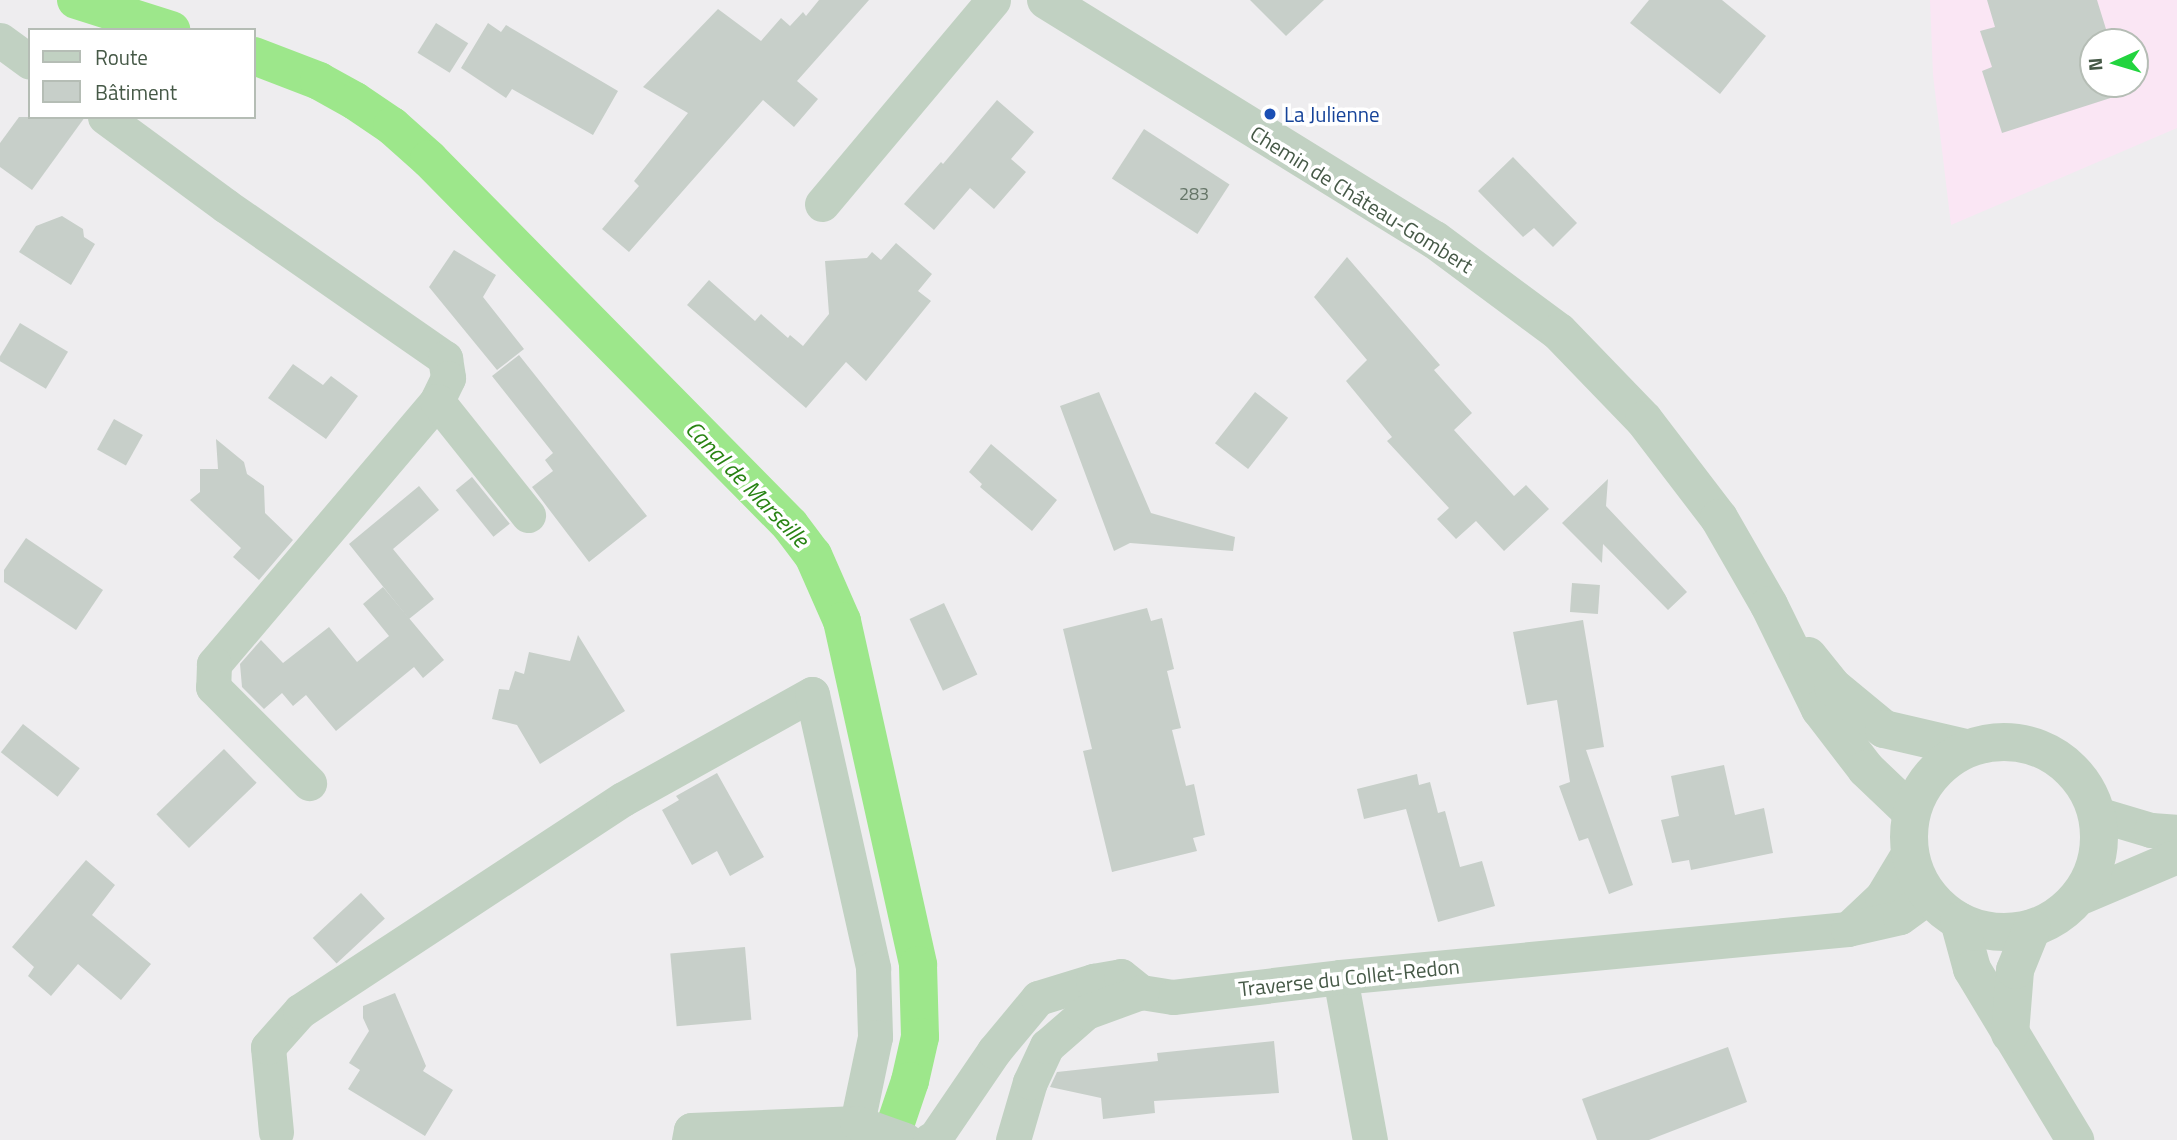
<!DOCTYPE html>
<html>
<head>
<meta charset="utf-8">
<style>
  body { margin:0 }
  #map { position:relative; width:2177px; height:1140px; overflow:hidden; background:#eeedef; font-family:"Titillium Web",sans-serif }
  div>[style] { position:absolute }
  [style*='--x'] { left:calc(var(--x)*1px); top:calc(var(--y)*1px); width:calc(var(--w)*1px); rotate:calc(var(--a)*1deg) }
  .commercial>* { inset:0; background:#fae6f4 }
  .canal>* { height:38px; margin:-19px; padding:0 19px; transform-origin:19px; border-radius:19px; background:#9de78b }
  .building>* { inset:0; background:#c7cfc9; transform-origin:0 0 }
  .minor>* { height:35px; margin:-17.5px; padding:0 17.5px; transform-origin:17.5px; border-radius:17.5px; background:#c1d1c2 }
  .tertiary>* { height:38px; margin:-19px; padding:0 19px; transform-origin:19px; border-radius:19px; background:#c1d1c2 }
  .tertiary>.ring { margin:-19px; padding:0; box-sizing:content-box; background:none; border:38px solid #c1d1c2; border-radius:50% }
  .dots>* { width:19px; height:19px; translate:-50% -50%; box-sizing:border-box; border:4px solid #fff; border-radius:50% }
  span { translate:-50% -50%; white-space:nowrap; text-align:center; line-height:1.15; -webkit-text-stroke:7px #fff; paint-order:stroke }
  .number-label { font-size:18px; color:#667668 }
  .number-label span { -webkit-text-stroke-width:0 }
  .transit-label { font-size:21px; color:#164399 }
  .left { translate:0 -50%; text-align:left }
  .street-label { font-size:21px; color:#465947 }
  .water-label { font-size:23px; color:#288313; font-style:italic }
  .legend { position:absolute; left:28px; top:28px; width:228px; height:91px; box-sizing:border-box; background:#fff; border:2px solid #b5bdb5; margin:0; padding:9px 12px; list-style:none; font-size:21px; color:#465947 }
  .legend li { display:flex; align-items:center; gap:14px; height:35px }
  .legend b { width:35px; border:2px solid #b5bdb5 }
  .north { position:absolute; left:2079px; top:28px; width:70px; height:70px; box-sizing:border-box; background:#fff; border:2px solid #b5bdb5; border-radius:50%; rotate:266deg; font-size:19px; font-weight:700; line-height:28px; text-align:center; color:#465947 }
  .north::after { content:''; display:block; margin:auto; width:24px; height:32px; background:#22d43f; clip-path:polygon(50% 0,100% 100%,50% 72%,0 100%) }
</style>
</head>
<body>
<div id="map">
  <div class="commercial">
    <div style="clip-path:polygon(evenodd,1930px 0,2177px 0,2177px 128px,1951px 225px,1933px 75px,1930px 0,2093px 42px,2135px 42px,2135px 84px,2093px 84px,2093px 42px)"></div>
  </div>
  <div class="canal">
    <div style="--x:76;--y:0;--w:100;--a:17.5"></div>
    <div style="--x:254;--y:56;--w:70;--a:21"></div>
    <div style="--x:319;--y:81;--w:41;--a:29.1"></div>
    <div style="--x:355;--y:101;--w:45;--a:34"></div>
    <div style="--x:392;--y:126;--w:50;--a:41.7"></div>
    <div style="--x:429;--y:159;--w:514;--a:45.39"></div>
    <div style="--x:790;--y:525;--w:38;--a:53"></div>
    <div style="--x:813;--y:555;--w:72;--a:66.3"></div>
    <div style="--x:842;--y:621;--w:352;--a:77.5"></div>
    <div style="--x:918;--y:965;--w:72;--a:88.4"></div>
    <div style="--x:920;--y:1037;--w:45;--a:102.8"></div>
    <div style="--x:910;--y:1081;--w:62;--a:108.7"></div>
  </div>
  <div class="building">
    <div style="clip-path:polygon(819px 0,869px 0,797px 81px,818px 99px,794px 127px,763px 100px,629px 252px,602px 229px,639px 186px,634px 181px,688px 113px,643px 87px,718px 9px,761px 41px,781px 18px,790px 26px,803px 12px,806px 16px)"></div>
    <div style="clip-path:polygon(1250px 0,1324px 0,1286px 36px)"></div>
    <div style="clip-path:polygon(1649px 0,1722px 0,1766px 36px,1720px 94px,1630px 23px)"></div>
    <div style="clip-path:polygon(1987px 0,2097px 0,2110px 42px,2093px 42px,2093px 84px,2123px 84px,2126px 93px,2002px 133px,1982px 71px,1992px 67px,1980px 31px,1995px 27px)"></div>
    <div style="left:436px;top:23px;width:38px;height:35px;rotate:32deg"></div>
    <div style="clip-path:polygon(488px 23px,501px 32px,506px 25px,618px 91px,593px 135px,512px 89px,506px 98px,461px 68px)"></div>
    <div style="clip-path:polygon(997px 100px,1034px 132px,1011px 159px,1026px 172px,994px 209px,970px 188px,934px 230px,904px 204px,941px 162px,943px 164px)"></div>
    <div style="clip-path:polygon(19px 117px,85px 117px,32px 190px,0 167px,0 143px)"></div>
    <div style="left:1144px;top:129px;width:102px;height:59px;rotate:33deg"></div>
    <div style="clip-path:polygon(1513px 157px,1577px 223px,1553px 247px,1534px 228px,1523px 237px,1478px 191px)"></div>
    <div style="clip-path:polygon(62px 216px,83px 229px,84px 237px,95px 244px,71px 285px,19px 252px,36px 226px)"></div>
    <div style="clip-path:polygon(896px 243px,932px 274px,918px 291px,931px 301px,866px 381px,846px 362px,806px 408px,687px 305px,709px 280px,755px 321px,761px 314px,788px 338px,790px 335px,803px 346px,829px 314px,825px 261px,867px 258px,872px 252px,881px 260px)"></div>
    <div style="clip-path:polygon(454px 250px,496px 275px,483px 297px,524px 349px,497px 370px,429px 287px)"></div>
    <div style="clip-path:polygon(1347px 257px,1440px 365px,1434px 370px,1472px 413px,1454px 430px,1514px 496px,1526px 485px,1549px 509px,1504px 551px,1476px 521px,1456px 539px,1437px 519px,1449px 508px,1387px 441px,1392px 437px,1346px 381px,1367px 360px,1314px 297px)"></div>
    <div style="left:20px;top:323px;width:56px;height:43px;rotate:31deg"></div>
    <div style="clip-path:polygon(519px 355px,647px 516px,589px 562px,532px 487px,553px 471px,545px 460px,553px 453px,492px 376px)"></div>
    <div style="clip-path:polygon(293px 364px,323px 385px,331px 376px,358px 396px,326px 439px,268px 398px)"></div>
    <div style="clip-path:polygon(1099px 392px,1151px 513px,1235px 537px,1233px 551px,1130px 543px,1114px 551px,1060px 406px)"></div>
    <div style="left:1255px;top:392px;width:42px;height:65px;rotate:38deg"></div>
    <div style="left:114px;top:419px;width:33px;height:35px;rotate:29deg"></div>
    <div style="clip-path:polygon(216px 439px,244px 462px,247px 474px,264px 486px,265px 513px,293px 540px,259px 580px,233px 557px,241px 548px,190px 500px,200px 492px,200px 469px,218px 469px)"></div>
    <div style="clip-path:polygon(991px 444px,1057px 500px,1032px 531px,980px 487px,982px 484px,969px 472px)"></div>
    <div style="left:472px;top:477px;width:60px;height:21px;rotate:51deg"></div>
    <div style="clip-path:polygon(1608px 479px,1606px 506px,1687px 592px,1668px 610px,1603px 544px,1602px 563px,1562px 523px)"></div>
    <div style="clip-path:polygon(419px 486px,439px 510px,393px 549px,434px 599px,409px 619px,349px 544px)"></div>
    <div style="clip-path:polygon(26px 538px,103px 590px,76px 630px,4px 582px,4px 570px)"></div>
    <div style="left:1572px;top:583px;width:28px;height:29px;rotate:4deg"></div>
    <div style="clip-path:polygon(383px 587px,444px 660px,423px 678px,414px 667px,336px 731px,306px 695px,293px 706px,282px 693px,264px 709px,242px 687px,240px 664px,261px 640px,283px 663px,329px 627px,357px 662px,389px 636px,363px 604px)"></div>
    <div style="left:944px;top:603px;width:79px;height:38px;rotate:65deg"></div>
    <div style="clip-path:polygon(1147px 608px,1151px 621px,1162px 618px,1174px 669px,1167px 671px,1181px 728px,1172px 730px,1186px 786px,1194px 784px,1205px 835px,1193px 838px,1197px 851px,1112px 872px,1083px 751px,1092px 749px,1063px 629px)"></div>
    <div style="clip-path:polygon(1583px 620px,1604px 747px,1586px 750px,1633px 885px,1609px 894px,1588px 838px,1579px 841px,1559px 786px,1570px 782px,1557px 700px,1527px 705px,1513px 632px)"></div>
    <div style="clip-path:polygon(578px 635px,625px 711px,540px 764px,517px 725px,492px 719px,499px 689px,509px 690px,515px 671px,524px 674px,529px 652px,570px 661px)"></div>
    <div style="left:23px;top:724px;width:72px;height:36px;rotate:38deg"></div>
    <div style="left:224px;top:749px;width:47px;height:94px;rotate:46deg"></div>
    <div style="clip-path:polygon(1724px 765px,1735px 815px,1764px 808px,1773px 853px,1691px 870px,1689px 860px,1672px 863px,1661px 820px,1679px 816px,1671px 776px)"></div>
    <div style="clip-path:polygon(717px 773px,764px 857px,730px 876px,717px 851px,692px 865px,662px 810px,679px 800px,676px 796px)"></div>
    <div style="clip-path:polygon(1417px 774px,1419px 785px,1430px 782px,1438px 813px,1445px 811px,1460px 867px,1482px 861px,1495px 906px,1438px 922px,1406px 809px,1364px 819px,1357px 789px)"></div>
    <div style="clip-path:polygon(86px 860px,115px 885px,92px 915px,151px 964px,121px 1000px,78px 964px,51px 996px,28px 976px,34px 967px,12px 947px)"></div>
    <div style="left:361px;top:893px;width:35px;height:66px;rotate:47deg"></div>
    <div style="left:745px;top:947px;width:73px;height:75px;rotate:85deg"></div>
    <div style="clip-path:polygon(395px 993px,426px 1066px,423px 1071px,453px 1090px,425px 1136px,348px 1089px,360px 1070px,349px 1063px,369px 1031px,363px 1018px,363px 1006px)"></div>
    <div style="clip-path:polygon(1274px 1041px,1279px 1093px,1154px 1101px,1155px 1113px,1103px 1119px,1101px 1098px,1050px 1087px,1057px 1072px,1158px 1061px,1157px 1053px)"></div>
    <div style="clip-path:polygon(1728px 1047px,1747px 1102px,1649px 1140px,1597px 1140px,1582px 1099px)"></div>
  </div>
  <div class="minor">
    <div style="--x:0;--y:40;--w:37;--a:36"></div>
    <div style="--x:105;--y:117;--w:150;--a:36.3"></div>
    <div style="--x:226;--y:206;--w:267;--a:34.8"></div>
    <div style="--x:445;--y:358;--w:20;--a:81"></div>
    <div style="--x:448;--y:378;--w:25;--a:116"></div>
    <div style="--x:437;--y:401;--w:345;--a:130.3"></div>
    <div style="--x:214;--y:664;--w:23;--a:92"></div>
    <div style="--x:213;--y:687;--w:136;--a:45"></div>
    <div style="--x:822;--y:204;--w:266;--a:-50"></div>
    <div style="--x:437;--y:401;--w:146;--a:51.4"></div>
    <div style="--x:2097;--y:814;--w:56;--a:16.5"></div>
    <div style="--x:2151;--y:830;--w:26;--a:4"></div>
    <div style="--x:2083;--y:896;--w:102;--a:-23.1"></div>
    <div style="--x:1848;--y:929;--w:47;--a:-43.3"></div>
    <div style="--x:1882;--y:897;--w:52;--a:-59"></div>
    <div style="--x:1340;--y:977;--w:166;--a:79.6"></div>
    <div style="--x:276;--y:1132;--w:85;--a:-95.4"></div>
    <div style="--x:268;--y:1047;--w:48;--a:-48.4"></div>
    <div style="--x:300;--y:1011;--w:386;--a:-33.3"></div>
    <div style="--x:623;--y:799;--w:216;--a:-29.1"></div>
    <div style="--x:812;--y:694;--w:281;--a:77.4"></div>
    <div style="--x:873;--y:968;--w:69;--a:88.3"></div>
    <div style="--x:875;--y:1037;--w:88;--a:101.8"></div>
    <div style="--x:689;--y:1140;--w:10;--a:-79"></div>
    <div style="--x:691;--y:1130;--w:166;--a:-2.4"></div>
    <div style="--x:857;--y:1123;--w:51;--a:19.5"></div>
    <div style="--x:930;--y:1140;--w:4;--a:-14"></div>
    <div style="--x:934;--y:1139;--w:107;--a:-55.7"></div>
    <div style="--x:994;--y:1051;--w:69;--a:-50.3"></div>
    <div style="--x:1038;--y:998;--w:58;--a:-17.2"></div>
    <div style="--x:1093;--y:981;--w:28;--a:-10"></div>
    <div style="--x:1121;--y:976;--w:26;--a:39"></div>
    <div style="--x:1141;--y:992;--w:32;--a:9"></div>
    <div style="--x:1173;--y:997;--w:168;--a:-6.8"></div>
    <div style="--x:1340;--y:977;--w:510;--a:-5.4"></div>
    <div style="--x:1848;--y:929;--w:53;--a:-13"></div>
    <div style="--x:1900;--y:917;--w:36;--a:-36"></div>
    <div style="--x:1013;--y:1140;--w:60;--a:-73.7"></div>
    <div style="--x:1030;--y:1082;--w:40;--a:-65"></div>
    <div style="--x:1047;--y:1046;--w:52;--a:-41.1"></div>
    <div style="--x:1086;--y:1012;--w:59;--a:-20"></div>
  </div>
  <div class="tertiary">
    <div style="--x:1046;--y:0;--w:457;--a:31.7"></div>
    <div style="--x:1435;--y:240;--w:154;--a:36.6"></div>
    <div style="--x:1559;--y:332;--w:122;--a:46"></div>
    <div style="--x:1644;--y:420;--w:123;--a:52.6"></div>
    <div style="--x:1719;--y:518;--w:100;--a:60.1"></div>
    <div style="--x:1769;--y:605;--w:116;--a:63.9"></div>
    <div style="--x:1820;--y:709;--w:76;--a:52.5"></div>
    <div style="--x:1866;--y:769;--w:62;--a:43.7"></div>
    <div style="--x:1808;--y:656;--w:40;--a:51"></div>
    <div style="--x:1833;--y:687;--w:66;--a:39.5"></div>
    <div style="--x:1884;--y:729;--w:84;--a:13"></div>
    <div class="ring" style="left:1909px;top:742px;width:152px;height:152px"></div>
    <div style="--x:1959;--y:921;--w:50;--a:74.8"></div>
    <div style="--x:1972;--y:969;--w:200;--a:58.9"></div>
    <div style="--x:2010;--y:1034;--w:64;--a:-85.5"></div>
    <div style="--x:2015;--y:970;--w:45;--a:-68"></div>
  </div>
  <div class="dots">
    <div style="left:1270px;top:114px;background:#1a4fb4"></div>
  </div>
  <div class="number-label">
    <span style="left:1194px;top:194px">283</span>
  </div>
  <div class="transit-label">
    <span class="left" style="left:1284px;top:114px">La Julienne</span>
  </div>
  <div class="street-label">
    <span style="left:1362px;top:199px;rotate:32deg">Chemin de Château-Gombert</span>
    <span style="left:1349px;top:977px;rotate:-6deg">Traverse du Collet-Redon</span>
  </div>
  <div class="water-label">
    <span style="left:747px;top:484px;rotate:46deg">Canal de Marseille</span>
  </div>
  <ul class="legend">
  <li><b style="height:9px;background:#c1d1c2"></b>Route</li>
  <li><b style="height:19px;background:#c7cfc9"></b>Bâtiment</li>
  </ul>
  <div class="north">N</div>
</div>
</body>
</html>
